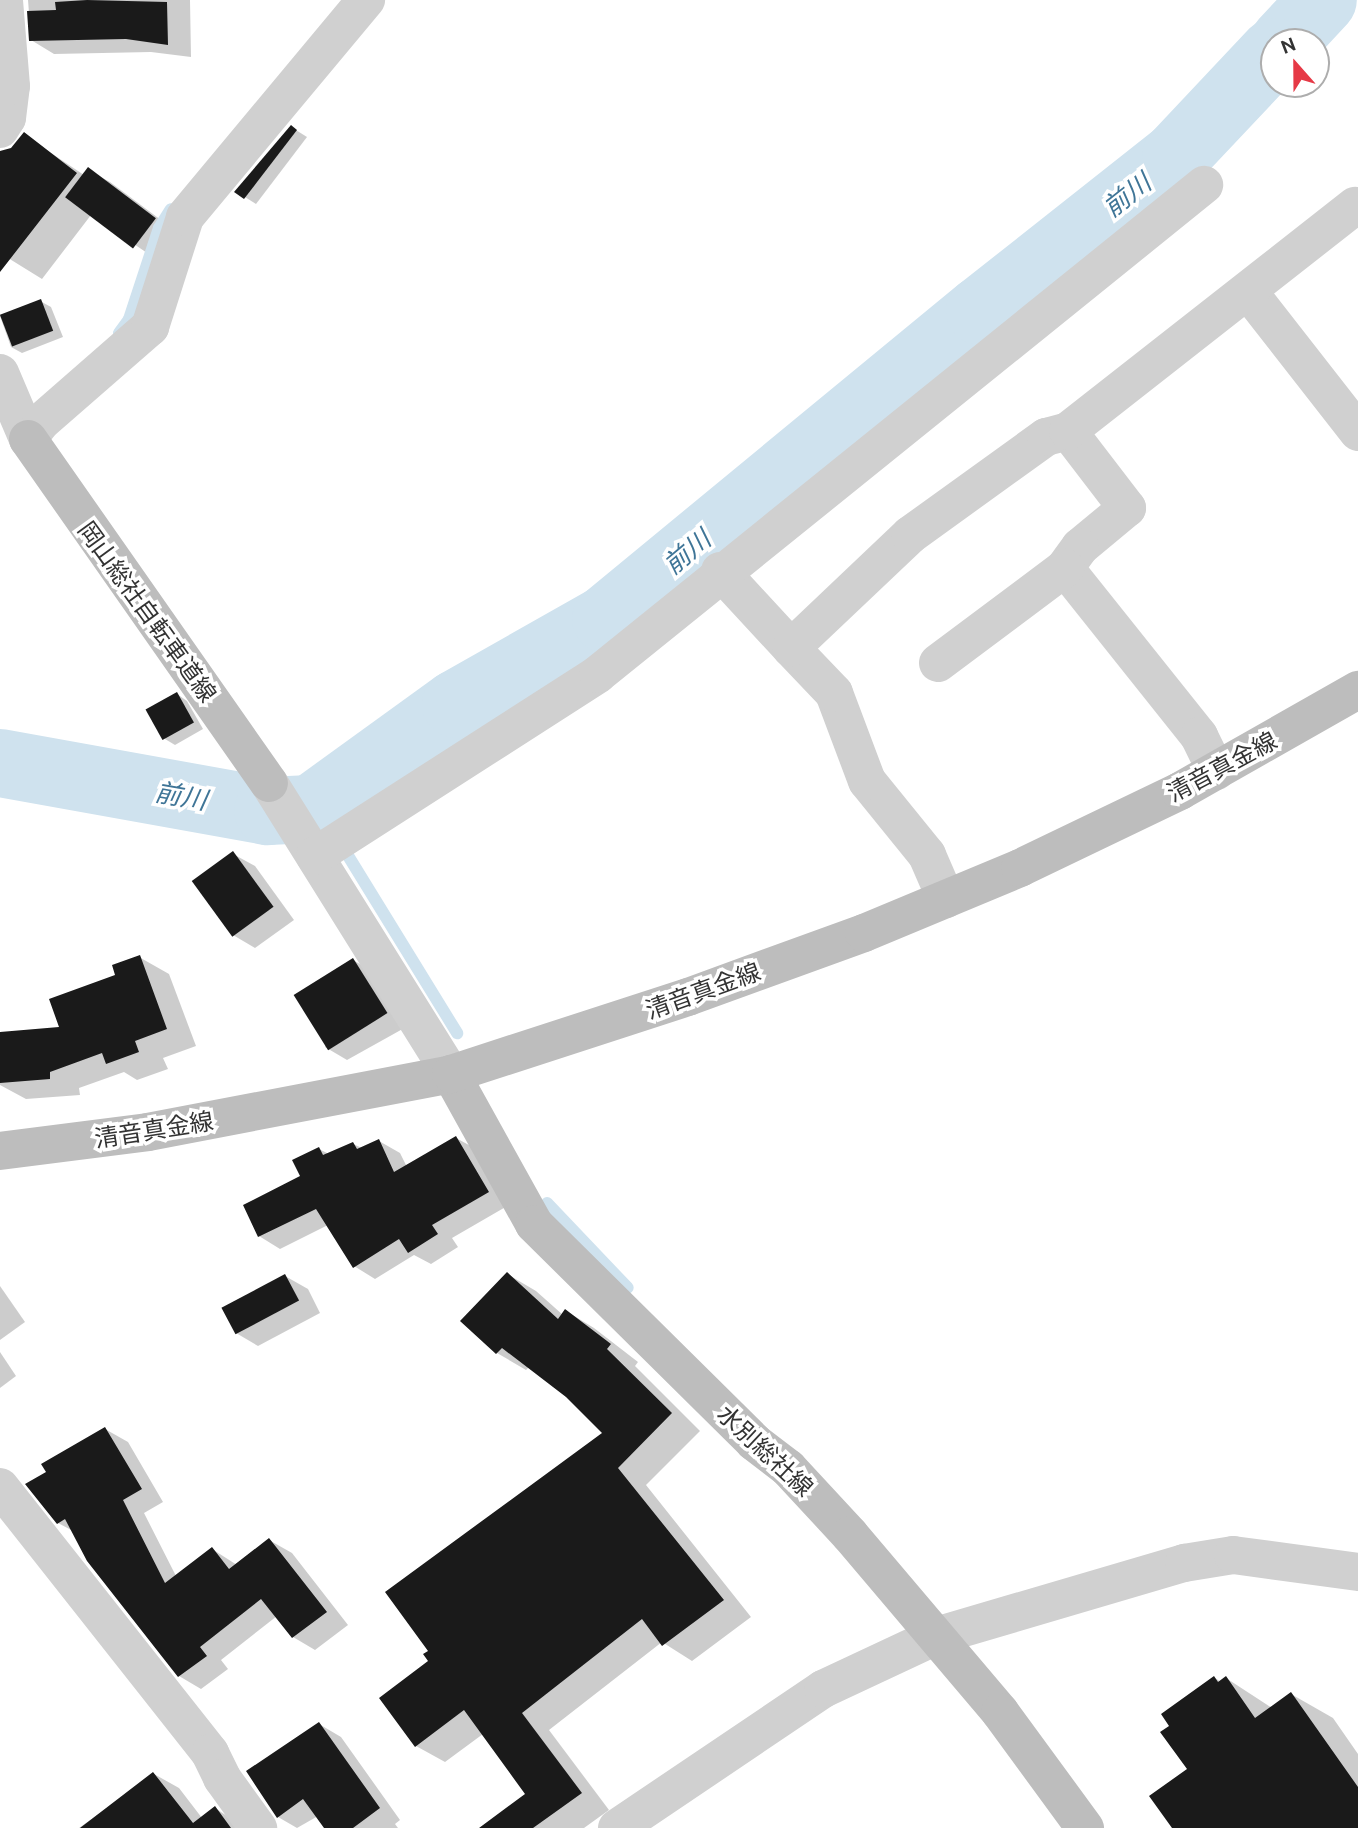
<!DOCTYPE html>
<html>
<head>
<meta charset="utf-8">
<style>
  body { margin:0 }
  #map { position:relative; width:1358px; height:1828px; overflow:hidden; background:#fff; font-family:Ubuntu,"Noto Sans JP",sans-serif }
  div>[style] { position:absolute }
  [style*='--x'] { left:calc(var(--x)*1px); top:calc(var(--y)*1px); width:calc(var(--w)*1px); rotate:calc(var(--a)*1deg) }
  .shadow>* { inset:0; background:#0003 }
  .stream>* { height:12px; margin:-6px; padding:0 6px; transform-origin:6px; border-radius:6px; background:#cfe2ee }
  .river>* { height:68px; margin:-34px; padding:0 34px; transform-origin:34px; border-radius:34px; background:#cfe2ee }
  .building>* { inset:0; background:#1a1a1a; transform-origin:0 0 }
  .street>* { height:38px; margin:-19px; padding:0 19px; transform-origin:19px; border-radius:19px; background:#d0d0d0 }
  .secondary>* { height:38px; margin:-19px; padding:0 19px; transform-origin:19px; border-radius:19px; background:#bdbdbd }
  span { translate:-50% -50%; white-space:nowrap; text-align:center; line-height:1.15; -webkit-text-stroke:7px #fff; paint-order:stroke }
  .street-label { font-size:24px; color:#333 }
  .water-label { font-size:26px; color:#3f7597; font-style:italic }
  .north { position:absolute; left:1260px; top:28px; width:70px; height:70px; box-sizing:border-box; background:#fff; border:2px solid #adadad; border-radius:50%; rotate:339deg; font-size:19px; font-weight:700; line-height:28px; text-align:center; color:#333 }
  .north::after { content:''; display:block; margin:auto; width:24px; height:32px; background:#e63946; clip-path:polygon(50% 0,100% 100%,50% 72%,0 100%) }
</style>
</head>
<body>
<div id="map">
  <div class="shadow">
    <div style="clip-path:polygon(28px 0,190px 0,191px 57px,151px 52px,54px 54px,31px 40px)"></div>
    <div style="clip-path:polygon(291px 127px,307px 137px,256px 204px,237px 192px)"></div>
    <div style="clip-path:polygon(24px 135px,84px 175px,88px 170px,110px 182px,177px 232px,156px 259px,91px 215px,42px 279px,0 253px,0 154px,12px 150px)"></div>
    <div style="clip-path:polygon(40px 301px,51px 307px,63px 337px,22px 353px,11px 347px,0 316px)"></div>
    <div style="clip-path:polygon(177px 694px,187px 701px,203px 729px,175px 745px,165px 739px)"></div>
    <div style="clip-path:polygon(233px 854px,255px 866px,294px 920px,255px 948px,233px 935px)"></div>
    <div style="clip-path:polygon(139px 957px,169px 974px,196px 1046px,163px 1058px,168px 1069px,137px 1080px,124px 1072px,79px 1088px,80px 1095px,26px 1099px,0 1085px,0 1033px,62px 1028px)"></div>
    <div style="clip-path:polygon(353px 960px,375px 973px,408px 1026px,347px 1060px,325px 1047px)"></div>
    <div style="clip-path:polygon(456px 1138px,478px 1150px,509px 1205px,452px 1238px,458px 1247px,431px 1264px,414px 1255px,375px 1279px,354px 1266px,328px 1225px,280px 1249px,259px 1236px,319px 1149px,329px 1154px,353px 1144px,362px 1148px,379px 1141px,400px 1153px,407px 1167px)"></div>
    <div style="clip-path:polygon(507px 1274px,536px 1291px,563px 1315px,566px 1311px,594px 1328px,638px 1362px,635px 1366px,700px 1431px,646px 1485px,751px 1617px,692px 1661px,662px 1642px,549px 1730px,609px 1810px,584px 1828px,494px 1828px,527px 1794px,483px 1734px,445px 1762px,416px 1746px,431px 1661px,605px 1434px,567px 1396px,529px 1367px,526px 1370px,497px 1353px,463px 1321px)"></div>
    <div style="clip-path:polygon(285px 1276px,308px 1289px,320px 1313px,258px 1346px,236px 1333px)"></div>
    <div style="clip-path:polygon(0 1286px,25px 1322px,0 1340px)"></div>
    <div style="clip-path:polygon(0 1352px,16px 1376px,0 1388px)"></div>
    <div style="clip-path:polygon(105px 1429px,128px 1442px,163px 1502px,144px 1513px,176px 1576px,212px 1549px,237px 1565px,269px 1540px,292px 1553px,348px 1625px,315px 1650px,293px 1637px,277px 1616px,221px 1660px,228px 1669px,201px 1689px,179px 1676px,73px 1531px,58px 1523px,49px 1472px)"></div>
    <div style="clip-path:polygon(1215px 1678px,1221px 1682px,1226px 1678px,1272px 1708px,1291px 1694px,1333px 1718px,1358px 1754px,1358px 1828px,1174px 1828px,1190px 1770px,1171px 1726px)"></div>
    <div style="clip-path:polygon(319px 1724px,341px 1737px,400px 1820px,395px 1824px,398px 1828px,326px 1828px,318px 1816px,297px 1828px,278px 1817px,249px 1772px)"></div>
    <div style="clip-path:polygon(154px 1774px,179px 1788px,202px 1818px,215px 1808px,245px 1828px,79px 1828px)"></div>
  </div>
  <div class="stream">
    <div style="--x:119;--y:333;--w:17;--a:-54"></div>
    <div style="--x:129;--y:319;--w:96;--a:-71.8"></div>
    <div style="--x:159;--y:228;--w:22;--a:-58"></div>
    <div style="--x:324;--y:799;--w:30;--a:76"></div>
    <div style="--x:331;--y:828;--w:241;--a:58.4"></div>
    <div style="--x:547;--y:1203;--w:117;--a:46.4"></div>
  </div>
  <div class="river">
    <div style="--x:1284;--y:42;--w:57;--a:-47.1"></div>
    <div style="--x:0;--y:763;--w:272;--a:10.2"></div>
    <div style="--x:268;--y:811;--w:43;--a:-2.7"></div>
    <div style="--x:311;--y:809;--w:179;--a:-35.9"></div>
    <div style="--x:456;--y:704;--w:172;--a:-29.5"></div>
    <div style="--x:606;--y:619;--w:484;--a:-39.5"></div>
    <div style="--x:980;--y:311;--w:250;--a:-38.3"></div>
    <div style="--x:1176;--y:156;--w:143;--a:-46.7"></div>
  </div>
  <div class="building">
    <div style="clip-path:polygon(87px 0,167px 2px,168px 45px,126px 39px,29px 41px,27px 11px,56px 10px,55px 2px)"></div>
    <div style="clip-path:polygon(291px 125px,297px 130px,244px 199px,234px 192px)"></div>
    <div style="clip-path:polygon(24px 132px,77px 173px,0 272px,0 151px,11px 148px)"></div>
    <div style="left:88px;top:167px;width:85px;height:38px;rotate:37deg"></div>
    <div style="left:41px;top:299px;width:34px;height:44px;rotate:69deg"></div>
    <div style="left:177px;top:692px;width:35px;height:36px;rotate:61deg"></div>
    <div style="left:233px;top:851px;width:69px;height:51px;rotate:54deg"></div>
    <div style="clip-path:polygon(140px 955px,167px 1029px,135px 1041px,139px 1052px,106px 1064px,102px 1053px,50px 1072px,50px 1079px,0 1083px,0 1032px,59px 1027px,49px 999px,115px 975px,112px 965px)"></div>
    <div style="left:353px;top:958px;width:65px;height:70px;rotate:58deg"></div>
    <div style="clip-path:polygon(456px 1136px,489px 1192px,432px 1225px,438px 1234px,408px 1253px,399px 1239px,353px 1268px,316px 1209px,258px 1237px,243px 1205px,300px 1176px,292px 1160px,319px 1147px,323px 1155px,353px 1142px,357px 1149px,379px 1139px,394px 1172px)"></div>
    <div style="clip-path:polygon(507px 1272px,558px 1319px,565px 1309px,611px 1344px,607px 1349px,672px 1413px,618px 1468px,724px 1600px,662px 1646px,642px 1619px,522px 1713px,582px 1793px,533px 1828px,479px 1828px,525px 1794px,464px 1710px,415px 1747px,379px 1698px,428px 1661px,423px 1654px,428px 1651px,385px 1592px,602px 1433px,566px 1397px,502px 1348px,496px 1354px,460px 1321px)"></div>
    <div style="left:285px;top:1274px;width:30px;height:72px;rotate:62deg"></div>
    <div style="clip-path:polygon(105px 1427px,142px 1489px,123px 1500px,165px 1583px,212px 1547px,229px 1569px,269px 1538px,327px 1612px,292px 1638px,261px 1599px,200px 1647px,207px 1656px,178px 1677px,87px 1561px,65px 1519px,57px 1524px,25px 1484px,46px 1472px,41px 1464px)"></div>
    <div style="clip-path:polygon(1214px 1676px,1218px 1682px,1226px 1676px,1255px 1718px,1291px 1692px,1358px 1787px,1358px 1828px,1172px 1828px,1149px 1796px,1187px 1769px,1160px 1732px,1169px 1726px,1161px 1714px)"></div>
    <div style="clip-path:polygon(319px 1722px,380px 1808px,353px 1828px,324px 1828px,303px 1799px,277px 1818px,246px 1771px)"></div>
    <div style="clip-path:polygon(153px 1772px,193px 1823px,215px 1806px,231px 1828px,80px 1828px)"></div>
  </div>
  <div class="street">
    <div style="--x:0;--y:129;--w:13;--a:-58"></div>
    <div style="--x:7;--y:118;--w:32;--a:-83"></div>
    <div style="--x:11;--y:86;--w:86;--a:-94.7"></div>
    <div style="--x:1248;--y:291;--w:179;--a:52"></div>
    <div style="--x:0;--y:373;--w:72;--a:67"></div>
    <div style="--x:1068;--y:431;--w:97;--a:52.5"></div>
    <div style="--x:1127;--y:508;--w:61;--a:140.3"></div>
    <div style="--x:1080;--y:547;--w:26;--a:126"></div>
    <div style="--x:1065;--y:568;--w:215;--a:51.4"></div>
    <div style="--x:1199;--y:736;--w:39;--a:64"></div>
    <div style="--x:28;--y:439;--w:21;--a:-53"></div>
    <div style="--x:41;--y:422;--w:145;--a:-41.1"></div>
    <div style="--x:150;--y:327;--w:115;--a:-72.3"></div>
    <div style="--x:185;--y:217;--w:283;--a:-50.2"></div>
    <div style="--x:720;--y:571;--w:105;--a:47.3"></div>
    <div style="--x:938;--y:663;--w:159;--a:-36.8"></div>
    <div style="--x:269;--y:783;--w:343;--a:58"></div>
    <div style="--x:315;--y:856;--w:336;--a:-32.7"></div>
    <div style="--x:598;--y:674;--w:779;--a:-38.9"></div>
    <div style="--x:946;--y:899;--w:48;--a:-113.4"></div>
    <div style="--x:927;--y:855;--w:95;--a:-129"></div>
    <div style="--x:867;--y:781;--w:94;--a:-110.6"></div>
    <div style="--x:834;--y:693;--w:62;--a:-133.7"></div>
    <div style="--x:791;--y:648;--w:164;--a:-43.5"></div>
    <div style="--x:910;--y:535;--w:168;--a:-35.8"></div>
    <div style="--x:1046;--y:437;--w:23;--a:-15"></div>
    <div style="--x:1068;--y:431;--w:365;--a:-38.1"></div>
    <div style="--x:0;--y:1487;--w:339;--a:51.7"></div>
    <div style="--x:210;--y:1753;--w:28;--a:64"></div>
    <div style="--x:222;--y:1778;--w:62;--a:54.2"></div>
    <div style="--x:617;--y:1828;--w:249;--a:-34"></div>
    <div style="--x:823;--y:1689;--w:125;--a:-25.1"></div>
    <div style="--x:936;--y:1636;--w:259;--a:-16.4"></div>
    <div style="--x:1184;--y:1563;--w:50;--a:-9.3"></div>
    <div style="--x:1233;--y:1555;--w:126;--a:7.7"></div>
  </div>
  <div class="secondary">
    <div style="--x:28;--y:439;--w:420;--a:55"></div>
    <div style="--x:451;--y:1074;--w:171;--a:61"></div>
    <div style="--x:534;--y:1224;--w:310;--a:44.7"></div>
    <div style="--x:754;--y:1442;--w:43;--a:37.4"></div>
    <div style="--x:788;--y:1468;--w:91;--a:47.2"></div>
    <div style="--x:850;--y:1535;--w:232;--a:49.7"></div>
    <div style="--x:1000;--y:1712;--w:144;--a:53.8"></div>
    <div style="--x:0;--y:1151;--w:149;--a:-7.3"></div>
    <div style="--x:148;--y:1132;--w:309;--a:-10.8"></div>
    <div style="--x:451;--y:1074;--w:249;--a:-18"></div>
    <div style="--x:688;--y:997;--w:187;--a:-20"></div>
    <div style="--x:864;--y:933;--w:169;--a:-22.6"></div>
    <div style="--x:1020;--y:868;--w:178;--a:-25.7"></div>
    <div style="--x:1180;--y:791;--w:205;--a:-29.6"></div>
  </div>
  <div class="street-label">
    <span style="left:147px;top:612px;rotate:54deg">岡山総社自転車道線</span>
    <span style="left:1222px;top:767px;rotate:-28deg">清音真金線</span>
    <span style="left:703px;top:991px;rotate:-20deg">清音真金線</span>
    <span style="left:154px;top:1130px;rotate:-9deg">清音真金線</span>
    <span style="left:765px;top:1451px;rotate:43deg">水別総社線</span>
  </div>
  <div class="water-label">
    <span style="left:1127px;top:195px;rotate:-38deg">前川</span>
    <span style="left:687px;top:552px;rotate:-40deg">前川</span>
    <span style="left:181px;top:796px;rotate:10deg">前川</span>
  </div>
  <div class="north">N</div>
</div>
</body>
</html>
